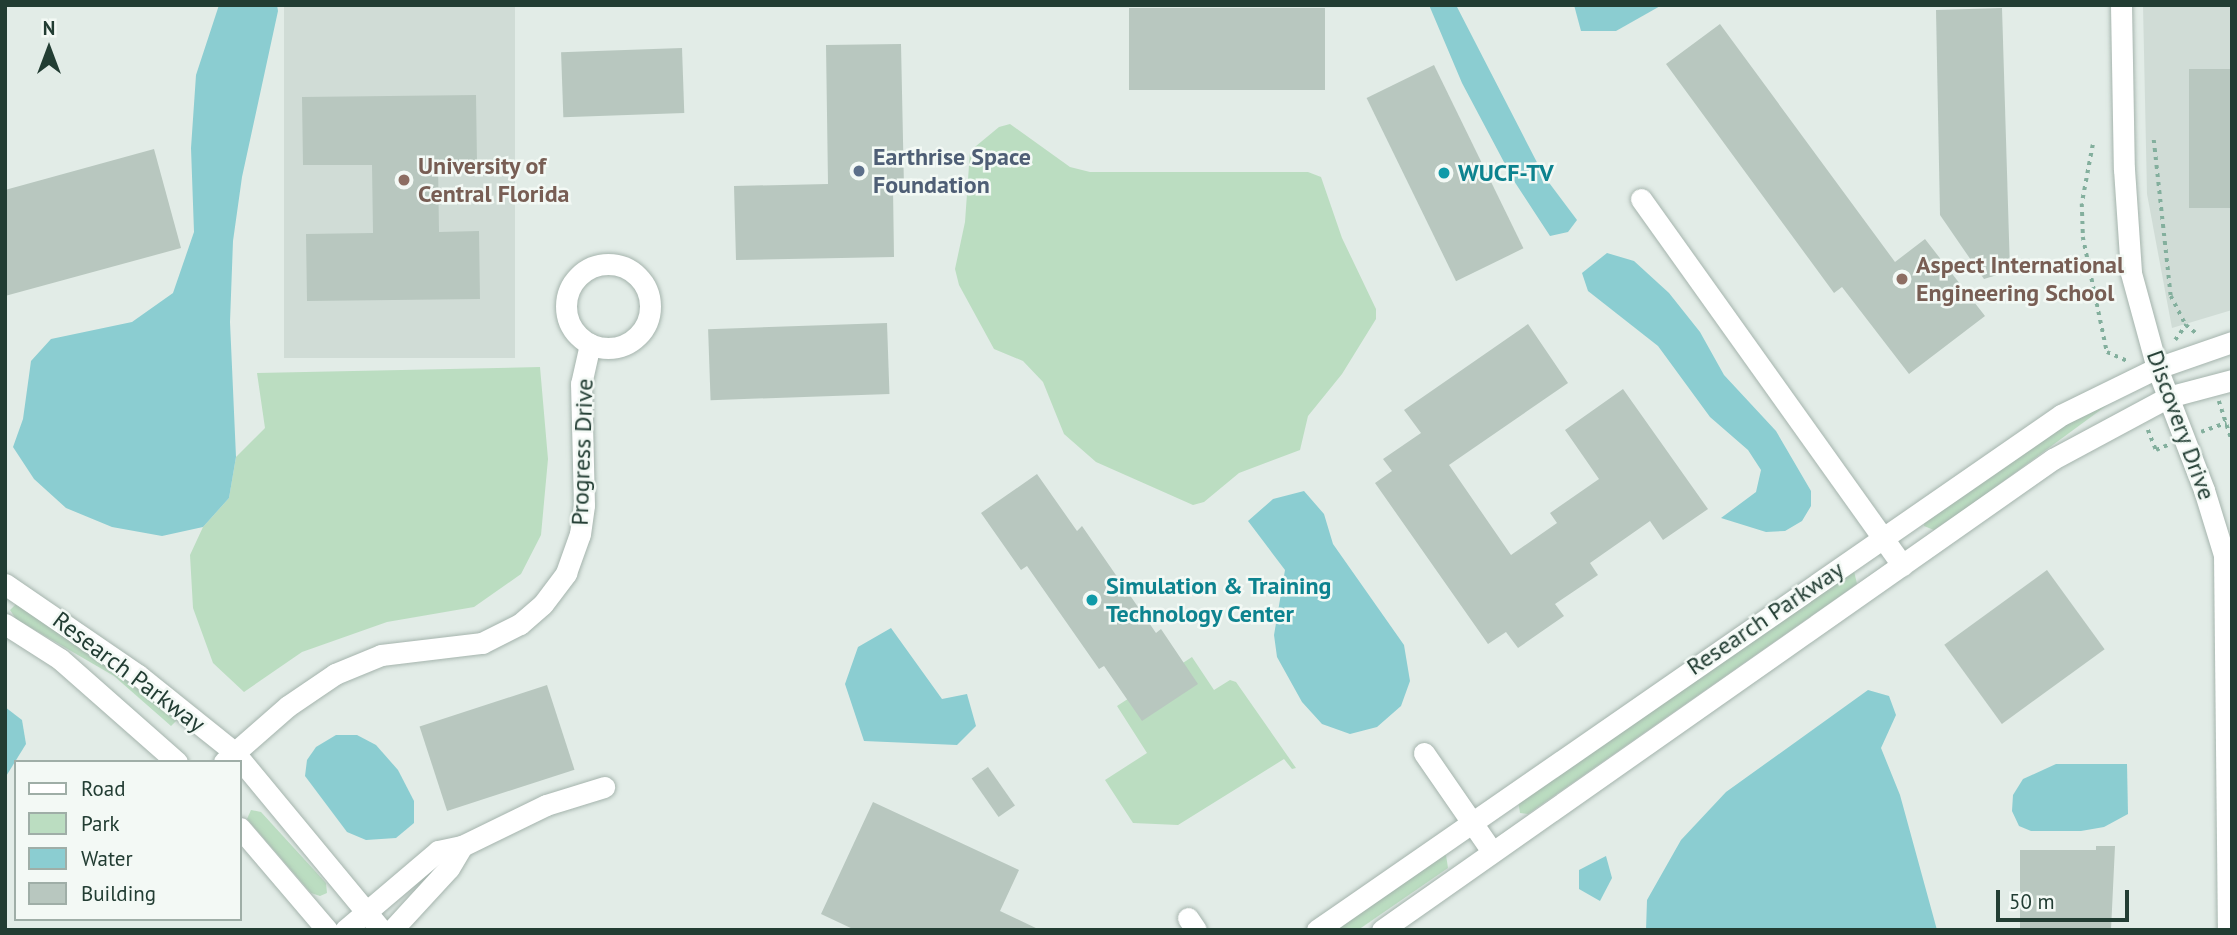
<!DOCTYPE html>
<html>
<head>
<meta charset="utf-8">
<style>
  body { margin:0 }
  #map { position:relative; width:2237px; height:935px; overflow:hidden; background:#e2ece7; font-family:"PT Sans",sans-serif }
  div>[style] { position:absolute }
  [style*='--x'] { left:calc(var(--x)*1px); top:calc(var(--y)*1px); width:calc(var(--w)*1px); rotate:calc(var(--a)*1deg) }
  .built>* { inset:0; background:#d0dcd6; transform-origin:0 0 }
  .green>* { inset:0; background:#bbddc1 }
  .water>* { inset:0; background:#8bcdd1 }
  .building>* { inset:0; background:#b8c7bf; transform-origin:0 0 }
  .path>* { height:3.5px; margin-top:-1.75px; transform-origin:0; background:repeating-linear-gradient(90deg,#83af9d 0 3.5px,transparent 0 8.5px) }
  .roads { filter:drop-shadow(0 0 2px #a5b4ad) drop-shadow(0 0 2px #a5b4ad) }
  .minor>* { height:21px; margin:-10.5px; padding:0 10.5px; transform-origin:10.5px; border-radius:10.5px; background:#fff }
  .minor>.ring { margin:-10.5px; padding:0; box-sizing:content-box; background:none; border:21px solid #fff; border-radius:50% }
  .dots>* { width:19px; height:19px; translate:-50% -50%; box-sizing:border-box; border:4px solid #f3f9f5; border-radius:50% }
  span { translate:-50% -50%; white-space:nowrap; text-align:center; line-height:1.15; -webkit-text-stroke:5px #f3f9f5; paint-order:stroke }
  .service-label { font-size:24px; color:#4e5e75; font-weight:700 }
  .left { translate:0 -50%; text-align:left }
  .education-label { font-size:24px; color:#785e54; font-weight:700 }
  .culture-label { font-size:24px; color:#0d838f; font-weight:700 }
  .street-label { font-size:24px; color:#223d33 }
  .frame { position:absolute; inset:0; border:7px solid #223d33; pointer-events:none }
  .legend { position:absolute; left:14px; top:760px; width:228px; height:161px; box-sizing:border-box; background:#f3f9f5; border:2px solid #9faea7; margin:0; padding:9px 12px; list-style:none; font-size:21px; color:#223d33 }
  .legend li { display:flex; align-items:center; gap:14px; height:35px }
  .legend b { width:35px; border:2px solid #9faea7 }
  .north { position:absolute; left:14px; top:14px; width:70px; height:70px; -webkit-text-stroke:5px #f3f9f5; paint-order:stroke; rotate:0deg; font-size:19px; font-weight:700; line-height:28px; text-align:center; color:#223d33 }
  .north::after { content:''; display:block; margin:auto; width:24px; height:32px; background:#223d33; clip-path:polygon(50% 0,100% 100%,50% 72%,0 100%) }
  .scale { position:absolute; left:1996px; top:890px; width:133px; height:32px; box-sizing:border-box; border:4px solid #223d33; border-top:0; padding-left:9px; font-size:21px; line-height:24px; white-space:nowrap; color:#223d33; -webkit-text-stroke:5px #f3f9f5; paint-order:stroke }
</style>
</head>
<body>
<div id="map">
  <div class="built">
    <div style="left:284px;top:5px;width:231px;height:353px"></div>
    <div style="clip-path:polygon(2143px 5px,2232px 5px,2232px 310px,2172px 328px,2147px 194px)"></div>
  </div>
  <div class="green">
    <div style="clip-path:polygon(1010px 124px,1070px 167px,1090px 172px,1308px 172px,1321px 177px,1342px 238px,1376px 309px,1376px 319px,1342px 374px,1308px 416px,1300px 450px,1239px 473px,1204px 502px,1193px 505px,1096px 462px,1064px 434px,1043px 382px,1023px 361px,994px 349px,959px 285px,955px 269px,965px 222px,970px 151px,999px 127px)"></div>
    <div style="clip-path:polygon(540px 367px,548px 459px,541px 535px,521px 574px,474px 607px,387px 622px,302px 652px,244px 692px,213px 663px,193px 608px,190px 555px,203px 527px,229px 498px,236px 457px,265px 428px,257px 373px)"></div>
    <div style="clip-path:polygon(2107px 400px,2110px 403px,1971px 505px,1934px 530px,1924px 526px,1925px 518px,2072px 416px)"></div>
    <div style="clip-path:polygon(1854px 571px,1857px 584px,1528px 814px,1520px 813px,1518px 800px)"></div>
    <div style="clip-path:polygon(17px 603px,115px 666px,177px 720px,171px 726px,114px 676px,16px 619px,10px 610px)"></div>
    <div style="clip-path:polygon(1192px 657px,1214px 690px,1230px 680px,1236px 682px,1296px 768px,1292px 769px,1284px 759px,1178px 825px,1133px 823px,1105px 780px,1147px 753px,1117px 706px)"></div>
    <div style="clip-path:polygon(251px 810px,261px 812px,326px 883px,327px 893px,320px 896px,311px 893px,247px 819px)"></div>
    <div style="clip-path:polygon(1438px 855px,1446px 855px,1448px 868px,1358px 930px,1329px 930px)"></div>
  </div>
  <div class="water">
    <div style="clip-path:polygon(219px 5px,277px 5px,278px 11px,242px 177px,233px 241px,230px 322px,236px 457px,229px 498px,203px 527px,162px 536px,112px 527px,66px 508px,34px 479px,13px 447px,23px 419px,31px 361px,51px 339px,132px 322px,173px 293px,194px 232px,191px 148px,196px 75px)"></div>
    <div style="clip-path:polygon(1429px 5px,1456px 5px,1544px 176px,1577px 220px,1568px 232px,1550px 236px,1514px 181px,1462px 83px)"></div>
    <div style="clip-path:polygon(1574px 5px,1662px 5px,1616px 31px,1581px 31px)"></div>
    <div style="clip-path:polygon(1607px 253px,1634px 261px,1669px 293px,1700px 332px,1724px 375px,1776px 431px,1811px 491px,1811px 506px,1802px 521px,1785px 531px,1766px 532px,1721px 518px,1756px 492px,1761px 470px,1748px 450px,1710px 417px,1658px 346px,1588px 291px,1582px 273px)"></div>
    <div style="clip-path:polygon(1304px 491px,1324px 514px,1333px 544px,1404px 645px,1410px 681px,1401px 706px,1377px 727px,1350px 734px,1322px 724px,1302px 702px,1277px 657px,1274px 635px,1285px 570px,1248px 521px,1273px 499px)"></div>
    <div style="clip-path:polygon(891px 628px,942px 699px,967px 694px,976px 726px,957px 745px,864px 741px,845px 684px,858px 647px)"></div>
    <div style="clip-path:polygon(1868px 690px,1889px 696px,1896px 715px,1881px 748px,1900px 795px,1937px 930px,1646px 930px,1647px 900px,1681px 840px,1726px 792px)"></div>
    <div style="clip-path:polygon(5px 707px,22px 720px,26px 744px,5px 778px)"></div>
    <div style="clip-path:polygon(336px 735px,357px 735px,376px 745px,398px 770px,414px 801px,414px 823px,396px 838px,366px 840px,347px 832px,305px 776px,307px 760px,316px 747px)"></div>
    <div style="clip-path:polygon(2056px 764px,2127px 764px,2128px 814px,2104px 827px,2081px 831px,2031px 831px,2019px 826px,2012px 811px,2013px 795px,2023px 779px)"></div>
    <div style="clip-path:polygon(1606px 856px,1612px 878px,1600px 901px,1579px 889px,1579px 870px)"></div>
  </div>
  <div class="building">
    <div style="left:1325px;top:8px;width:82px;height:196px;rotate:90deg"></div>
    <div style="clip-path:polygon(2002px 8px,2010px 271px,1984px 279px,1940px 215px,1936px 10px)"></div>
    <div style="clip-path:polygon(1720px 24px,1895px 262px,1925px 239px,1985px 316px,1909px 374px,1842px 287px,1834px 293px,1666px 64px)"></div>
    <div style="clip-path:polygon(901px 44px,904px 188px,893px 188px,894px 257px,736px 260px,734px 186px,828px 184px,826px 45px)"></div>
    <div style="left:682px;top:48px;width:65px;height:121px;rotate:88deg"></div>
    <div style="left:1434px;top:65px;width:204px;height:75px;rotate:64deg"></div>
    <div style="left:2232px;top:69px;width:139px;height:43px;rotate:90deg"></div>
    <div style="clip-path:polygon(476px 95px,477px 163px,438px 163px,439px 232px,479px 231px,480px 299px,307px 301px,306px 234px,373px 233px,372px 165px,303px 165px,302px 97px)"></div>
    <div style="clip-path:polygon(154px 149px,181px 248px,5px 296px,5px 190px)"></div>
    <div style="left:887px;top:323px;width:71px;height:179px;rotate:88deg"></div>
    <div style="clip-path:polygon(1528px 324px,1568px 383px,1449px 465px,1511px 555px,1557px 523px,1550px 513px,1599px 479px,1565px 430px,1623px 389px,1708px 509px,1663px 540px,1650px 521px,1590px 563px,1598px 575px,1555px 604px,1564px 616px,1518px 648px,1506px 632px,1488px 644px,1375px 483px,1392px 471px,1383px 459px,1421px 433px,1404px 410px)"></div>
    <div style="clip-path:polygon(1037px 474px,1077px 531px,1082px 526px,1156px 633px,1161px 629px,1198px 684px,1142px 721px,1104px 666px,1099px 669px,1027px 566px,1021px 570px,981px 513px)"></div>
    <div style="left:2047px;top:570px;width:98px;height:127px;rotate:54deg"></div>
    <div style="left:547px;top:685px;width:89px;height:134px;rotate:72deg"></div>
    <div style="left:988px;top:767px;width:47px;height:20px;rotate:55deg"></div>
    <div style="clip-path:polygon(873px 802px,1019px 870px,1000px 911px,1040px 930px,855px 930px,821px 914px)"></div>
    <div style="clip-path:polygon(2096px 846px,2115px 846px,2111px 930px,2020px 930px,2020px 850px,2096px 850px)"></div>
  </div>
  <div class="path">
    <div style="--x:2154;--y:140;--w:157;--a:83.8"></div>
    <div style="--x:2171;--y:296;--w:33;--a:63"></div>
    <div style="--x:2186;--y:325;--w:14;--a:39"></div>
    <div style="--x:2093;--y:145;--w:60;--a:100.6"></div>
    <div style="--x:2082;--y:204;--w:33;--a:88"></div>
    <div style="--x:2083;--y:237;--w:117;--a:78.2"></div>
    <div style="--x:2107;--y:352;--w:22;--a:24"></div>
    <div style="--x:2175;--y:340;--w:19;--a:-54"></div>
    <div style="--x:2219;--y:401;--w:42;--a:72"></div>
    <div style="--x:2148;--y:430;--w:22;--a:68"></div>
    <div style="--x:2156;--y:450;--w:13;--a:-23"></div>
    <div style="--x:2201;--y:432;--w:27;--a:-20"></div>
  </div>
  <div class="roads">
    <div class="minor">
      <div style="--x:2121;--y:5;--w:164;--a:89"></div>
      <div style="--x:2124;--y:169;--w:104;--a:86.1"></div>
      <div style="--x:2131;--y:273;--w:98;--a:74.7"></div>
      <div style="--x:2157;--y:368;--w:131;--a:68.9"></div>
      <div style="--x:2204;--y:490;--w:68;--a:72.9"></div>
      <div style="--x:2224;--y:555;--w:375;--a:89.4"></div>
      <div style="--x:1641;--y:199;--w:450;--a:54.5"></div>
      <div class="ring" style="left:566px;top:264px;width:63px;height:63px"></div>
      <div style="--x:5;--y:584;--w:161;--a:34.4"></div>
      <div style="--x:138;--y:675;--w:123;--a:38.7"></div>
      <div style="--x:234;--y:752;--w:231;--a:50.4"></div>
      <div style="--x:5;--y:624;--w:65;--a:32.5"></div>
      <div style="--x:60;--y:659;--w:156;--a:41.4"></div>
      <div style="--x:1424;--y:753;--w:118;--a:55.4"></div>
      <div style="--x:224;--y:762;--w:85;--a:-41.2"></div>
      <div style="--x:288;--y:706;--w:57;--a:-34.2"></div>
      <div style="--x:335;--y:674;--w:50;--a:-22.4"></div>
      <div style="--x:381;--y:655;--w:102;--a:-6.8"></div>
      <div style="--x:482;--y:643;--w:42;--a:-26.6"></div>
      <div style="--x:520;--y:624;--w:30;--a:-41"></div>
      <div style="--x:543;--y:604;--w:39;--a:-53"></div>
      <div style="--x:566;--y:573;--w:41;--a:-70.3"></div>
      <div style="--x:580;--y:534;--w:29;--a:-82"></div>
      <div style="--x:584;--y:505;--w:121;--a:-91.4"></div>
      <div style="--x:581;--y:384;--w:41;--a:-77.3"></div>
      <div style="--x:240;--y:828;--w:134;--a:49.5"></div>
      <div style="--x:1188;--y:918;--w:14;--a:56"></div>
      <div style="--x:345;--y:930;--w:122;--a:-40.3"></div>
      <div style="--x:438;--y:851;--w:25;--a:-12"></div>
      <div style="--x:462;--y:846;--w:93;--a:-26"></div>
      <div style="--x:546;--y:805;--w:61;--a:-17.2"></div>
      <div style="--x:392;--y:930;--w:84;--a:-47.4"></div>
      <div style="--x:449;--y:868;--w:26;--a:-59"></div>
      <div style="--x:1317;--y:930;--w:905;--a:-34.69"></div>
      <div style="--x:2061;--y:415;--w:107;--a:-26.1"></div>
      <div style="--x:2157;--y:368;--w:79;--a:-19.1"></div>
      <div style="--x:1382;--y:930;--w:820;--a:-35.07"></div>
      <div style="--x:2053;--y:459;--w:131;--a:-28.3"></div>
      <div style="--x:2168;--y:397;--w:66;--a:-14.9"></div>
    </div>
  </div>
  <div class="dots">
    <div style="left:859px;top:171px;background:#5c6f8a"></div>
    <div style="left:1444px;top:173px;background:#0f9aa8"></div>
    <div style="left:404px;top:180px;background:#8d6e63"></div>
    <div style="left:1902px;top:279px;background:#8d6e63"></div>
    <div style="left:1092px;top:600px;background:#0f9aa8"></div>
  </div>
  <div class="service-label">
    <span class="left" style="left:873px;top:171px">Earthrise Space<br>Foundation</span>
  </div>
  <div class="education-label">
    <span class="left" style="left:418px;top:180px">University of<br>Central Florida</span>
    <span class="left" style="left:1916px;top:279px">Aspect International<br>Engineering School</span>
  </div>
  <div class="culture-label">
    <span class="left" style="left:1458px;top:173px">WUCF-TV</span>
    <span class="left" style="left:1106px;top:600px">Simulation &amp; Training<br>Technology Center</span>
  </div>
  <div class="street-label">
    <span style="left:2181px;top:425px;rotate:70deg">Discovery Drive</span>
    <span style="left:582px;top:452px;rotate:-88deg">Progress Drive</span>
    <span style="left:1765px;top:618px;rotate:-34deg">Research Parkway</span>
    <span style="left:129px;top:672px;rotate:37deg">Research Parkway</span>
  </div>
  <div class="frame"></div>
  <ul class="legend">
  <li><b style="height:9px;background:#fff"></b>Road</li>
  <li><b style="height:19px;background:#bbddc1"></b>Park</li>
  <li><b style="height:19px;background:#8bcdd1"></b>Water</li>
  <li><b style="height:19px;background:#b8c7bf"></b>Building</li>
  </ul>
  <div class="north">N</div>
  <div class="scale">50 m</div>
</div>
</body>
</html>
